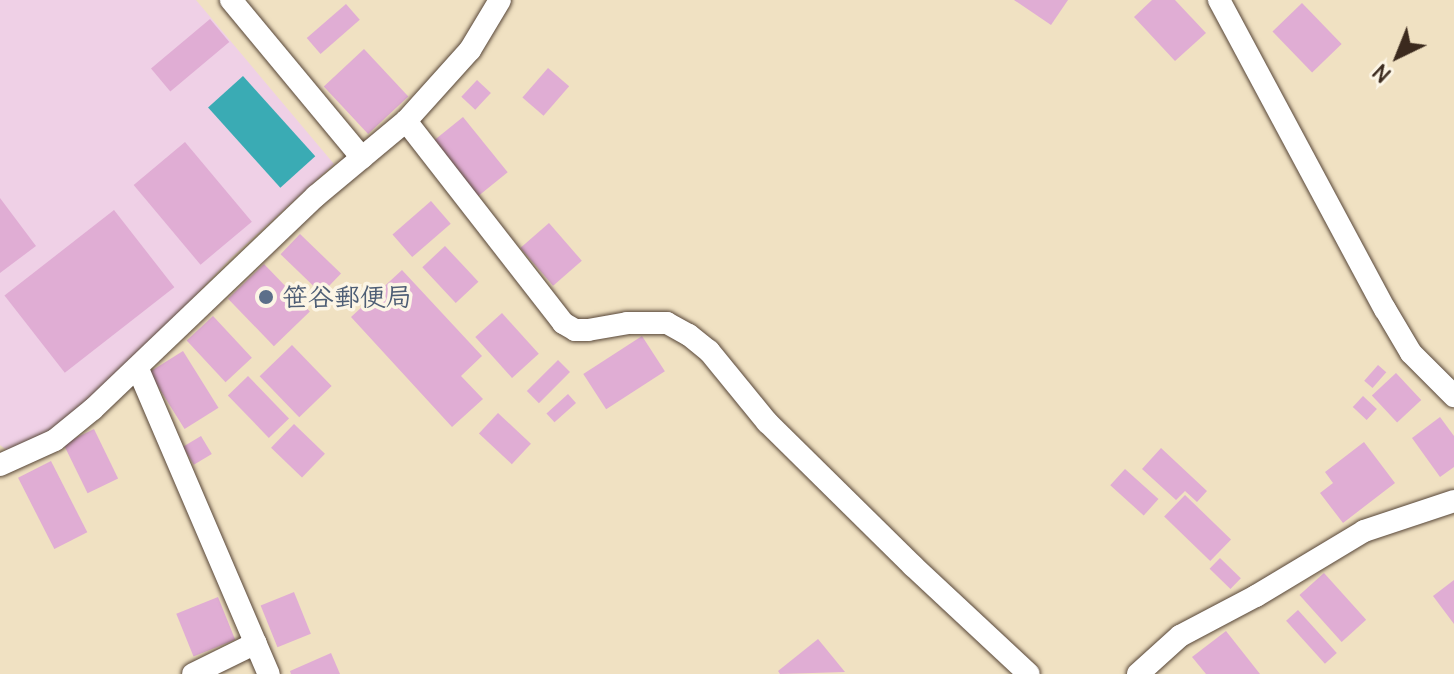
<!DOCTYPE html>
<html>
<head>
<meta charset="utf-8">
<style>
  body { margin:0 }
  #map { position:relative; width:1454px; height:674px; overflow:hidden; background:#f0e1c2; font-family:Delius,"Klee One",sans-serif }
  div>[style] { position:absolute }
  [style*='--x'] { left:calc(var(--x)*1px); top:calc(var(--y)*1px); width:calc(var(--w)*1px); rotate:calc(var(--a)*1deg) }
  .built>* { inset:0; background:#efd0e6 }
  .water>* { inset:0; background:#3aabb4; transform-origin:0 0 }
  .building>* { inset:0; background:#e0add4; transform-origin:0 0 }
  .roads { filter:drop-shadow(0 0 2px #564537) drop-shadow(0 0 2px #564537) }
  .street>* { height:22px; margin:-11px; padding:0 11px; transform-origin:11px; border-radius:11px; background:#fff }
  .dots>* { width:22px; height:22px; translate:-50% -50%; box-sizing:border-box; border:4px solid #fcf5e5; border-radius:50% }
  span { translate:-50% -50%; white-space:nowrap; text-align:center; line-height:1.15; -webkit-text-stroke:7px #fcf5e5; paint-order:stroke }
  .service-label { font-size:26px; color:#4e5e75; font-weight:700 }
  .left { translate:0 -50%; text-align:left }
  .north { position:absolute; left:1358px; top:16px; width:80px; height:80px; -webkit-text-stroke:6px #fcf5e5; paint-order:stroke; rotate:223deg; font-size:22px; font-weight:700; line-height:32px; text-align:center; color:#3b2a1e }
  .north::after { content:''; display:block; margin:auto; width:28px; height:36px; background:#3b2a1e; clip-path:polygon(50% 0,100% 100%,50% 72%,0 100%) }
</style>
</head>
<body>
<div id="map">
  <div class="built">
    <div style="clip-path:polygon(0 0,196px 0,334px 164px,231px 258px,127px 367px,47px 436px,8px 451px,0 445px)"></div>
  </div>
  <div class="water">
    <div style="left:243px;top:76px;width:108px;height:47px;rotate:48deg"></div>
  </div>
  <div class="building">
    <div style="clip-path:polygon(1014px 0,1068px 0,1051px 25px)"></div>
    <div style="clip-path:polygon(1152px 0,1175px 0,1206px 33px,1175px 61px,1134px 17px)"></div>
    <div style="left:1302px;top:3px;width:57px;height:41px;rotate:46deg"></div>
    <div style="left:346px;top:4px;width:21px;height:52px;rotate:49deg"></div>
    <div style="left:210px;top:19px;width:30px;height:77px;rotate:50deg"></div>
    <div style="left:364px;top:49px;width:65px;height:55px;rotate:47deg"></div>
    <div style="left:548px;top:68px;width:28px;height:39px;rotate:41deg"></div>
    <div style="left:477px;top:80px;width:19px;height:23px;rotate:43deg"></div>
    <div style="left:463px;top:117px;width:71px;height:39px;rotate:51deg"></div>
    <div style="left:185px;top:142px;width:104px;height:67px;rotate:50deg"></div>
    <div style="clip-path:polygon(0 198px,36px 246px,0 273px)"></div>
    <div style="left:431px;top:201px;width:30px;height:51px;rotate:49deg"></div>
    <div style="left:114px;top:210px;width:98px;height:139px;rotate:52deg"></div>
    <div style="left:549px;top:223px;width:50px;height:38px;rotate:49deg"></div>
    <div style="left:300px;top:234px;width:57px;height:28px;rotate:44deg"></div>
    <div style="left:445px;top:246px;width:49px;height:31px;rotate:47deg"></div>
    <div style="left:264px;top:264px;width:66px;height:50px;rotate:46deg"></div>
    <div style="clip-path:polygon(402px 270px,482px 356px,461px 376px,483px 399px,452px 427px,351px 317px)"></div>
    <div style="left:502px;top:313px;width:55px;height:36px;rotate:48deg"></div>
    <div style="left:213px;top:316px;width:57px;height:36px;rotate:47deg"></div>
    <div style="left:642px;top:336px;width:42px;height:70px;rotate:57deg"></div>
    <div style="left:292px;top:345px;width:57px;height:45px;rotate:46deg"></div>
    <div style="left:183px;top:351px;width:67px;height:40px;rotate:58deg"></div>
    <div style="left:558px;top:360px;width:17px;height:44px;rotate:45deg"></div>
    <div style="left:1378px;top:365px;width:11px;height:21px;rotate:41deg"></div>
    <div style="left:1396px;top:373px;width:37px;height:33px;rotate:47deg"></div>
    <div style="left:248px;top:376px;width:59px;height:28px;rotate:46deg"></div>
    <div style="left:568px;top:394px;width:12px;height:29px;rotate:48deg"></div>
    <div style="left:1363px;top:396px;width:19px;height:15px;rotate:43deg"></div>
    <div style="left:498px;top:413px;width:45px;height:28px;rotate:43deg"></div>
    <div style="clip-path:polygon(1440px 417px,1454px 436px,1454px 467px,1440px 477px,1412px 438px)"></div>
    <div style="left:294px;top:424px;width:43px;height:33px;rotate:44deg"></div>
    <div style="left:94px;top:429px;width:55px;height:34px;rotate:64deg"></div>
    <div style="left:201px;top:436px;width:21px;height:21px;rotate:59deg"></div>
    <div style="clip-path:polygon(1364px 442px,1395px 483px,1343px 523px,1320px 493px,1333px 483px,1325px 472px)"></div>
    <div style="clip-path:polygon(1161px 448px,1207px 491px,1197px 502px,1185px 491px,1176px 500px,1142px 469px)"></div>
    <div style="left:51px;top:461px;width:80px;height:37px;rotate:63deg"></div>
    <div style="left:1125px;top:469px;width:45px;height:22px;rotate:42deg"></div>
    <div style="left:1185px;top:495px;width:64px;height:30px;rotate:44deg"></div>
    <div style="left:1220px;top:558px;width:29px;height:15px;rotate:44deg"></div>
    <div style="left:1324px;top:573px;width:63px;height:33px;rotate:48deg"></div>
    <div style="clip-path:polygon(1454px 580px,1454px 624px,1433px 596px)"></div>
    <div style="left:294px;top:592px;width:45px;height:36px;rotate:68deg"></div>
    <div style="left:218px;top:597px;width:46px;height:45px;rotate:68deg"></div>
    <div style="left:1298px;top:610px;width:58px;height:16px;rotate:48deg"></div>
    <div style="clip-path:polygon(1226px 631px,1260px 674px,1206px 674px,1192px 657px)"></div>
    <div style="clip-path:polygon(818px 639px,845px 672px,780px 674px,778px 671px)"></div>
    <div style="clip-path:polygon(331px 653px,340px 674px,291px 674px,290px 671px)"></div>
  </div>
  <div class="roads">
    <div class="street">
      <div style="--x:231;--y:0;--w:205;--a:50.3"></div>
      <div style="--x:1219;--y:0;--w:351;--a:61.8"></div>
      <div style="--x:1385;--y:309;--w:51;--a:59.4"></div>
      <div style="--x:1411;--y:353;--w:61;--a:45"></div>
      <div style="--x:406;--y:121;--w:256;--a:52.1"></div>
      <div style="--x:563;--y:323;--w:14;--a:30"></div>
      <div style="--x:575;--y:330;--w:13;--a:0"></div>
      <div style="--x:588;--y:330;--w:40;--a:-10"></div>
      <div style="--x:627;--y:323;--w:40;--a:0"></div>
      <div style="--x:667;--y:323;--w:25;--a:29"></div>
      <div style="--x:689;--y:335;--w:26;--a:39"></div>
      <div style="--x:709;--y:351;--w:92;--a:50.8"></div>
      <div style="--x:767;--y:422;--w:205;--a:44.6"></div>
      <div style="--x:913;--y:566;--w:158;--a:43"></div>
      <div style="--x:138;--y:369;--w:332;--a:66.8"></div>
      <div style="--x:0;--y:465;--w:60;--a:-24.4"></div>
      <div style="--x:55;--y:440;--w:49;--a:-39.2"></div>
      <div style="--x:93;--y:409;--w:308;--a:-43.7"></div>
      <div style="--x:316;--y:196;--w:117;--a:-39.8"></div>
      <div style="--x:406;--y:121;--w:96;--a:-48"></div>
      <div style="--x:470;--y:50;--w:58;--a:-59"></div>
      <div style="--x:193;--y:674;--w:70;--a:-26.2"></div>
      <div style="--x:1138;--y:674;--w:57;--a:-42.1"></div>
      <div style="--x:1180;--y:636;--w:86;--a:-27.8"></div>
      <div style="--x:1256;--y:596;--w:126;--a:-31"></div>
      <div style="--x:1364;--y:531;--w:95;--a:-18.4"></div>
    </div>
  </div>
  <div class="dots">
    <div style="left:266px;top:297px;background:#5c6f8a"></div>
  </div>
  <div class="service-label">
    <span class="left" style="left:282px;top:297px">笹谷郵便局</span>
  </div>
  <div class="north">N</div>
</div>
</body>
</html>
